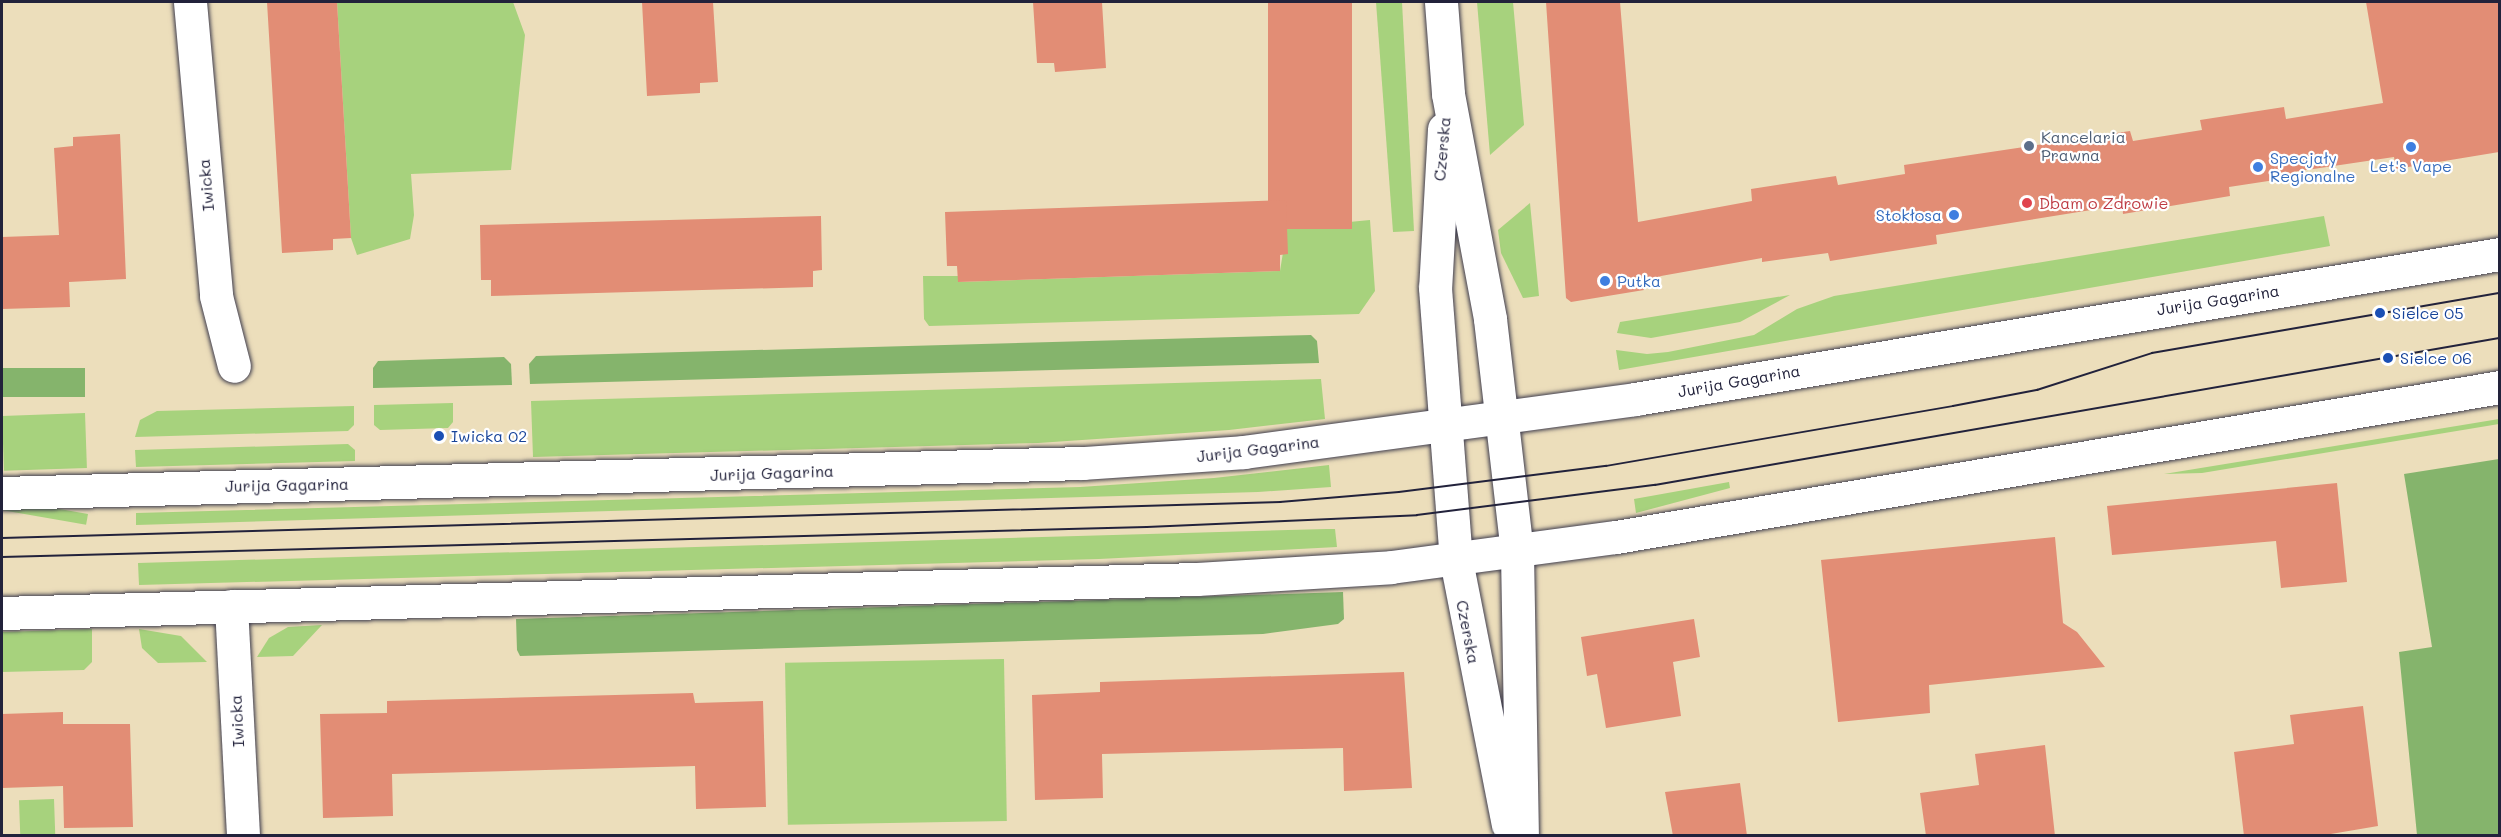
<!DOCTYPE html>
<html>
<head>
<meta charset="utf-8">
<style>
  body { margin:0 }
  #map { position:relative; width:2501px; height:837px; overflow:hidden; background:#ecdebb; font-family:Mali,sans-serif }
  div>[style] { position:absolute }
  [style*='--x'] { left:calc(var(--x)*1px); top:calc(var(--y)*1px); width:calc(var(--w)*1px); rotate:calc(var(--a)*1deg) }
  .green>* { inset:0; background:#a7d27d; transform-origin:0 0 }
  .forest>* { inset:0; background:#85b46c; transform-origin:0 0 }
  .building>* { inset:0; background:#e28d75; transform-origin:0 0 }
  .roads { filter:drop-shadow(0 0 2px #403e4e) drop-shadow(0 0 2px #403e4e) }
  .street>* { height:33px; margin:-16.5px; padding:0 16.5px; transform-origin:16.5px; border-radius:16.5px; background:#fff }
  .secondary>* { height:33px; margin:-16.5px; padding:0 16.5px; transform-origin:16.5px; border-radius:16.5px; background:#fff }
  .tram>* { height:1.5px; margin:-0.75px; padding:0 0.75px; transform-origin:0.75px; border-radius:0.75px; background:#22223b }
  .dots>* { width:16px; height:16px; translate:-50% -50%; box-sizing:border-box; border:3px solid #fff; border-radius:50% }
  span { translate:-50% -50%; white-space:nowrap; text-align:center; line-height:1.15; -webkit-text-stroke:4.5px #fff; paint-order:stroke }
  .service-label { font-size:16px; color:#4e5e75 }
  .left { translate:0 -50%; text-align:left }
  .street-label { font-size:16px; color:#22223b }
  .shop-label { font-size:16px; color:#366cbe }
  .right { translate:-100% -50%; text-align:right }
  .health-label { font-size:16px; color:#be3a42 }
  .transit-label { font-size:16px; color:#164399 }
  .frame { position:absolute; inset:0; border:3px solid #22223b; pointer-events:none }
</style>
</head>
<body>
<div id="map">
  <div class="green">
    <div style="clip-path:polygon(337px 2px,513px 2px,525px 35px,511px 170px,411px 174px,414px 215px,410px 239px,357px 255px,351px 238px)"></div>
    <div style="clip-path:polygon(1376px 2px,1402px 2px,1414px 231px,1393px 232px)"></div>
    <div style="clip-path:polygon(1477px 2px,1513px 2px,1524px 125px,1490px 155px)"></div>
    <div style="clip-path:polygon(1530px 203px,1539px 296px,1523px 298px,1501px 253px,1498px 230px)"></div>
    <div style="clip-path:polygon(2324px 216px,2330px 246px,1619px 370px,1616px 350px,1647px 354px,1668px 352px,1754px 335px,1797px 309px,1834px 296px)"></div>
    <div style="clip-path:polygon(1370px 220px,1375px 291px,1359px 314px,929px 326px,924px 319px,923px 276px,958px 276px,959px 282px,1280px 271px,1287px 228px)"></div>
    <div style="clip-path:polygon(1790px 295px,1740px 322px,1651px 338px,1617px 333px,1620px 322px)"></div>
    <div style="clip-path:polygon(1321px 379px,1325px 419px,1229px 430px,1038px 443px,533px 457px,531px 401px)"></div>
    <div style="clip-path:polygon(453px 403px,453px 422px,448px 428px,380px 430px,374px 425px,374px 405px)"></div>
    <div style="clip-path:polygon(354px 406px,354px 425px,348px 431px,135px 437px,140px 420px,157px 411px)"></div>
    <div style="left:85px;top:413px;width:55px;height:83px;rotate:88deg"></div>
    <div style="clip-path:polygon(2499px 419px,2499px 424px,2202px 473px,2164px 474px)"></div>
    <div style="clip-path:polygon(348px 444px,355px 450px,355px 461px,136px 467px,135px 450px)"></div>
    <div style="clip-path:polygon(1329px 465px,1331px 487px,1258px 492px,136px 525px,136px 513px,1080px 487px,1214px 478px)"></div>
    <div style="clip-path:polygon(1729px 482px,1730px 488px,1636px 513px,1634px 499px)"></div>
    <div style="left:88px;top:514px;width:11px;height:86px;rotate:100deg"></div>
    <div style="clip-path:polygon(1326px 529px,1335px 529px,1337px 547px,1099px 559px,139px 585px,138px 563px)"></div>
    <div style="clip-path:polygon(322px 625px,293px 656px,257px 657px,269px 638px,288px 627px)"></div>
    <div style="clip-path:polygon(92px 629px,92px 662px,84px 670px,2px 672px,2px 632px)"></div>
    <div style="clip-path:polygon(139px 629px,181px 636px,207px 662px,158px 663px,142px 648px)"></div>
    <div style="left:1004px;top:659px;width:162px;height:219px;rotate:89deg"></div>
    <div style="left:54px;top:799px;width:36px;height:35px;rotate:88deg"></div>
  </div>
  <div class="forest">
    <div style="clip-path:polygon(1311px 335px,1317px 341px,1319px 363px,530px 384px,529px 364px,536px 356px)"></div>
    <div style="clip-path:polygon(504px 357px,511px 364px,512px 385px,373px 388px,373px 368px,378px 361px)"></div>
    <div style="left:85px;top:368px;width:29px;height:83px;rotate:90deg"></div>
    <div style="clip-path:polygon(2499px 459px,2499px 835px,2417px 835px,2399px 652px,2432px 647px,2404px 474px)"></div>
    <div style="clip-path:polygon(1343px 592px,1344px 619px,1338px 624px,1263px 634px,520px 656px,517px 650px,516px 619px)"></div>
  </div>
  <div class="building">
    <div style="clip-path:polygon(267px 2px,337px 2px,351px 238px,333px 239px,333px 250px,282px 253px)"></div>
    <div style="clip-path:polygon(642px 2px,713px 2px,718px 82px,700px 83px,700px 93px,647px 96px)"></div>
    <div style="clip-path:polygon(1033px 2px,1102px 2px,1106px 68px,1055px 72px,1054px 63px,1037px 63px)"></div>
    <div style="left:1268px;top:2px;width:84px;height:227px"></div>
    <div style="clip-path:polygon(1546px 2px,1620px 2px,1638px 222px,1752px 201px,1751px 189px,1836px 176px,1838px 185px,1905px 174px,1904px 165px,2130px 131px,2133px 141px,2202px 130px,2200px 120px,2284px 107px,2286px 119px,2383px 103px,2366px 2px,2499px 2px,2499px 152px,2396px 169px,2394px 157px,2293px 172px,2295px 177px,2229px 187px,2230px 196px,2123px 214px,2122px 205px,1936px 235px,1937px 244px,1830px 261px,1828px 253px,1762px 262px,1762px 258px,1661px 276px,1643px 283px,1644px 290px,1571px 302px,1566px 298px)"></div>
    <div style="clip-path:polygon(120px 134px,126px 279px,69px 282px,70px 307px,2px 309px,2px 237px,59px 235px,54px 148px,73px 146px,73px 137px)"></div>
    <div style="clip-path:polygon(1286px 200px,1288px 254px,1280px 255px,1280px 271px,958px 282px,957px 266px,947px 266px,945px 212px)"></div>
    <div style="clip-path:polygon(821px 216px,822px 270px,813px 271px,813px 287px,491px 296px,491px 280px,481px 280px,480px 225px)"></div>
    <div style="clip-path:polygon(2337px 483px,2347px 582px,2281px 588px,2276px 541px,2112px 555px,2107px 506px)"></div>
    <div style="clip-path:polygon(2055px 537px,2063px 623px,2077px 632px,2105px 667px,1929px 685px,1930px 713px,1838px 722px,1821px 560px)"></div>
    <div style="clip-path:polygon(1694px 619px,1700px 657px,1673px 662px,1681px 716px,1606px 728px,1597px 674px,1587px 676px,1581px 637px)"></div>
    <div style="clip-path:polygon(1404px 672px,1412px 788px,1344px 791px,1343px 748px,1102px 754px,1103px 798px,1035px 800px,1032px 695px,1100px 692px,1100px 682px)"></div>
    <div style="clip-path:polygon(693px 693px,695px 703px,763px 701px,766px 807px,696px 809px,695px 766px,392px 774px,393px 816px,323px 818px,320px 714px,387px 713px,387px 701px)"></div>
    <div style="clip-path:polygon(2363px 706px,2378px 826px,2319px 836px,2244px 836px,2234px 752px,2294px 744px,2290px 715px)"></div>
    <div style="clip-path:polygon(63px 712px,63px 724px,130px 724px,133px 827px,64px 828px,63px 786px,2px 788px,2px 714px)"></div>
    <div style="clip-path:polygon(2045px 745px,2055px 836px,1926px 836px,1920px 793px,1979px 785px,1975px 754px)"></div>
    <div style="clip-path:polygon(1740px 783px,1747px 836px,1673px 836px,1665px 792px)"></div>
  </div>
  <div class="roads">
    <div class="street">
      <div style="--x:190;--y:2;--w:295;--a:84.9"></div>
      <div style="--x:216;--y:296;--w:72;--a:75.6"></div>
      <div style="--x:1441;--y:2;--w:92;--a:85.6"></div>
      <div style="--x:1448;--y:94;--w:229;--a:79.4"></div>
      <div style="--x:1490;--y:319;--w:236;--a:83.4"></div>
      <div style="--x:1517;--y:553;--w:283;--a:89"></div>
      <div style="--x:1444;--y:129;--w:159;--a:93.2"></div>
      <div style="--x:1435;--y:288;--w:273;--a:85.6"></div>
      <div style="--x:1456;--y:560;--w:269;--a:78.9"></div>
      <div style="--x:231;--y:606;--w:230;--a:87"></div>
    </div>
    <div class="secondary">
      <div style="--x:2;--y:493;--w:1081;--a:-1.59"></div>
      <div style="--x:1083;--y:463;--w:161;--a:-3.9"></div>
      <div style="--x:1244;--y:452;--w:395;--a:-7.7"></div>
      <div style="--x:1635;--y:399;--w:877;--a:-9.52"></div>
      <div style="--x:2;--y:613;--w:1195;--a:-1.63"></div>
      <div style="--x:1197;--y:579;--w:194;--a:-3.5"></div>
      <div style="--x:1391;--y:567;--w:227;--a:-7.6"></div>
      <div style="--x:1616;--y:537;--w:897;--a:-9.63"></div>
    </div>
  </div>
  <div class="tram">
    <div style="--x:2;--y:538;--w:1279;--a:-1.61"></div>
    <div style="--x:1280;--y:502;--w:119;--a:-4.8"></div>
    <div style="--x:1399;--y:492;--w:209;--a:-7.2"></div>
    <div style="--x:1606;--y:466;--w:352;--a:-9.8"></div>
    <div style="--x:1953;--y:406;--w:86;--a:-10.8"></div>
    <div style="--x:2037;--y:390;--w:121;--a:-17.8"></div>
    <div style="--x:2152;--y:353;--w:353;--a:-9.8"></div>
    <div style="--x:2;--y:557;--w:1145;--a:-1.5"></div>
    <div style="--x:1147;--y:527;--w:270;--a:-2.5"></div>
    <div style="--x:1417;--y:515;--w:240;--a:-7.2"></div>
    <div style="--x:1655;--y:485;--w:858;--a:-9.87"></div>
  </div>
  <div class="dots">
    <div style="left:2029px;top:146px;background:#5c6f8a"></div>
    <div style="left:2411px;top:147px;background:#3f7fe0"></div>
    <div style="left:2258px;top:167px;background:#3f7fe0"></div>
    <div style="left:2027px;top:203px;background:#e0444e"></div>
    <div style="left:1954px;top:215px;background:#3f7fe0"></div>
    <div style="left:1605px;top:281px;background:#3f7fe0"></div>
    <div style="left:2380px;top:313px;background:#1a4fb4"></div>
    <div style="left:2388px;top:358px;background:#1a4fb4"></div>
    <div style="left:439px;top:436px;background:#1a4fb4"></div>
  </div>
  <div class="service-label">
    <span class="left" style="left:2041px;top:146px">Kancelaria<br>Prawna</span>
  </div>
  <div class="street-label">
    <span style="left:1442px;top:149px;rotate:-85deg">Czerska</span>
    <span style="left:206px;top:185px;rotate:-95deg">Iwicka</span>
    <span style="left:2218px;top:300px;rotate:-9deg">Jurija Gagarina</span>
    <span style="left:1739px;top:381px;rotate:-10deg">Jurija Gagarina</span>
    <span style="left:1258px;top:449px;rotate:-7deg">Jurija Gagarina</span>
    <span style="left:772px;top:473px;rotate:-2deg">Jurija Gagarina</span>
    <span style="left:287px;top:485px;rotate:-1deg">Jurija Gagarina</span>
    <span style="left:1468px;top:632px;rotate:79deg">Czerska</span>
    <span style="left:237px;top:721px;rotate:-93deg">Iwicka</span>
  </div>
  <div class="shop-label">
    <span class="left" style="left:2270px;top:167px">Specjały<br>Regionalne</span>
    <span style="left:2411px;top:166px">Let's Vape</span>
    <span class="right" style="left:1942px;top:215px">Stokłosa</span>
    <span class="left" style="left:1617px;top:281px">Putka</span>
  </div>
  <div class="health-label">
    <span class="left" style="left:2039px;top:203px">Dbam o Zdrowie</span>
  </div>
  <div class="transit-label">
    <span class="left" style="left:2392px;top:313px">Sielce 05</span>
    <span class="left" style="left:2400px;top:358px">Sielce 06</span>
    <span class="left" style="left:451px;top:436px">Iwicka 02</span>
  </div>
  <div class="frame"></div>
</div>
</body>
</html>
